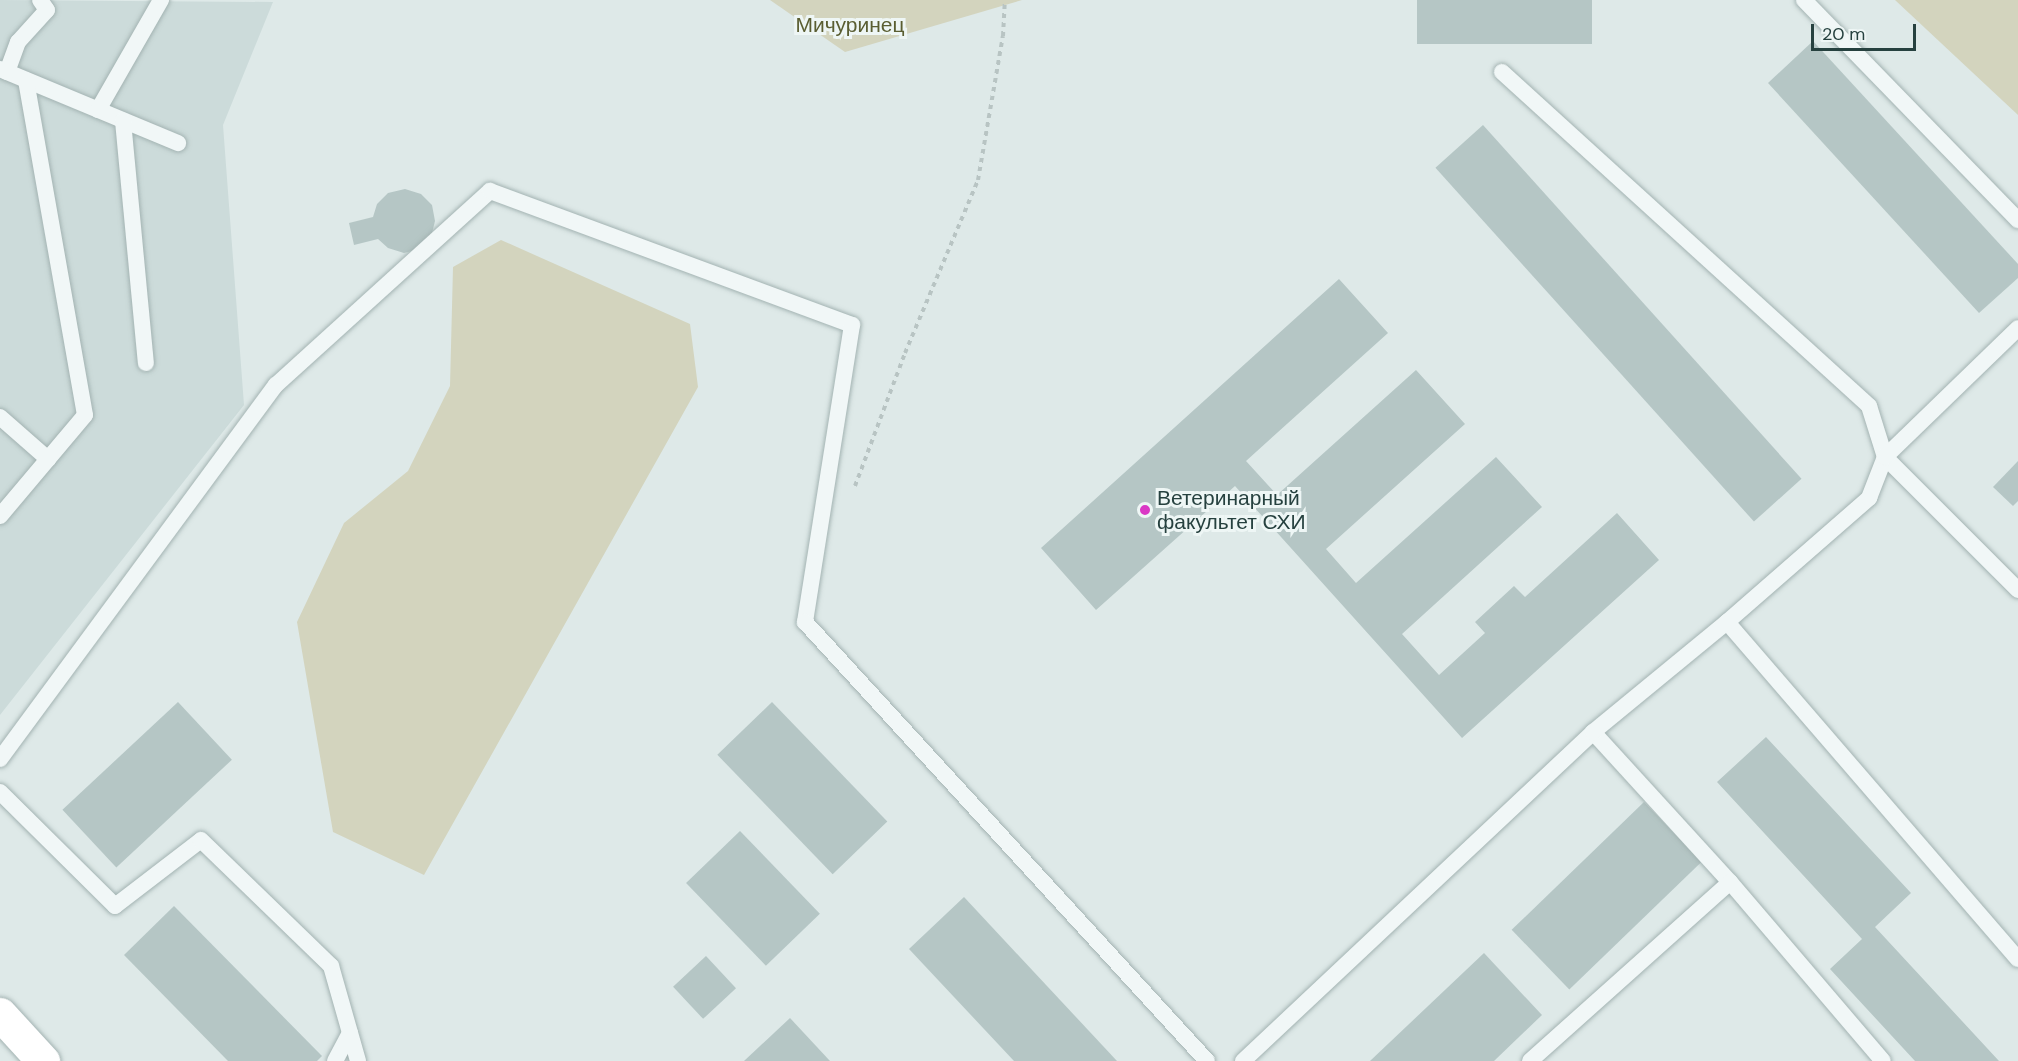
<!DOCTYPE html>
<html>
<head>
<meta charset="utf-8">
<style>
  body { margin:0 }
  #map { position:relative; width:2018px; height:1061px; overflow:hidden; background:#dee9e8; font-family:"DM Sans",sans-serif }
  div>[style] { position:absolute }
  [style*='--x'] { left:calc(var(--x)*1px); top:calc(var(--y)*1px); width:calc(var(--w)*1px); rotate:calc(var(--a)*1deg) }
  .built>* { inset:0; background:#ccdbda }
  .green>* { inset:0; background:#d3d4be }
  .building>* { inset:0; background:#b5c6c5; transform-origin:0 0 }
  .path>* { height:4px; margin-top:-2px; transform-origin:0; background:repeating-linear-gradient(90deg,#b8c4c3 0 4.5px,transparent 0 9px) }
  .roads { filter:drop-shadow(0 0 2px #a3b3b2) drop-shadow(0 0 2px #a3b3b2) }
  .lane>* { height:16px; margin:-8px; padding:0 8px; transform-origin:8px; border-radius:8px; background:#f1f7f7 }
  .secondary>* { height:33px; margin:-16.5px; padding:0 16.5px; transform-origin:16.5px; border-radius:16.5px; background:#fff }
  .dots>* { width:16px; height:16px; translate:-50% -50%; box-sizing:border-box; border:3px solid #eef6f5; border-radius:50% }
  span { translate:-50% -50%; white-space:nowrap; text-align:center; line-height:1.15; -webkit-text-stroke:6px #eef6f5; paint-order:stroke }
  .park-label { font-size:21px; color:#5a5e32 }
  .poi-label { font-size:21px; color:#26413f }
  .left { translate:0 -50%; text-align:left }
  .scale { position:absolute; left:1811px; top:24px; width:105px; height:27px; box-sizing:border-box; border:3px solid #26413f; border-top:0; padding-left:8px; font-size:18px; line-height:21px; white-space:nowrap; color:#26413f; -webkit-text-stroke:4px #eef6f5; paint-order:stroke }
</style>
</head>
<body>
<div id="map">
  <div class="built">
    <div style="clip-path:polygon(0 0,273px 2px,223px 125px,244px 405px,0 715px)"></div>
  </div>
  <div class="green">
    <div style="clip-path:polygon(770px 0,1022px 0,845px 52px)"></div>
    <div style="clip-path:polygon(1895px 0,2018px 0,2018px 115px)"></div>
    <div style="clip-path:polygon(501px 240px,690px 324px,698px 387px,424px 875px,333px 832px,297px 622px,344px 523px,408px 471px,450px 386px,453px 267px)"></div>
  </div>
  <div class="building">
    <div style="left:1417px;top:0;width:175px;height:44px"></div>
    <div style="clip-path:polygon(1813px 41px,2018px 264px,2018px 278px,1979px 313px,1768px 83px)"></div>
    <div style="left:1483px;top:125px;width:476px;height:64px;rotate:48deg"></div>
    <div style="clip-path:polygon(405px 189px,421px 194px,432px 205px,435px 221px,431px 237px,420px 249px,404px 253px,388px 248px,378px 239px,354px 245px,349px 223px,373px 217px,377px 204px,388px 193px)"></div>
    <div style="clip-path:polygon(1339px 279px,1388px 333px,1246px 461px,1277px 495px,1416px 370px,1465px 424px,1326px 549px,1356px 583px,1496px 457px,1542px 507px,1402px 634px,1439px 675px,1485px 633px,1475px 622px,1514px 586px,1525px 597px,1617px 513px,1659px 560px,1462px 738px,1235px 486px,1096px 610px,1041px 548px)"></div>
    <div style="clip-path:polygon(2018px 461px,2018px 501px,2013px 506px,1993px 487px)"></div>
    <div style="left:178px;top:702px;width:79px;height:158px;rotate:47deg"></div>
    <div style="left:772px;top:702px;width:166px;height:76px;rotate:46deg"></div>
    <div style="clip-path:polygon(1766px 737px,1911px 893px,1875px 927px,1999px 1061px,1915px 1061px,1830px 969px,1862px 939px,1717px 782px)"></div>
    <div style="left:1644px;top:802px;width:83px;height:184px;rotate:46deg"></div>
    <div style="left:740px;top:831px;width:115px;height:75px;rotate:46deg"></div>
    <div style="clip-path:polygon(964px 897px,1117px 1061px,1014px 1061px,909px 949px)"></div>
    <div style="clip-path:polygon(174px 906px,322px 1056px,317px 1061px,228px 1061px,124px 955px)"></div>
    <div style="clip-path:polygon(1484px 953px,1542px 1015px,1494px 1061px,1370px 1061px)"></div>
    <div style="left:706px;top:956px;width:44px;height:45px;rotate:47deg"></div>
    <div style="clip-path:polygon(790px 1018px,830px 1061px,744px 1061px)"></div>
  </div>
  <div class="path">
    <div style="--x:855;--y:486;--w:142;--a:-69.4"></div>
    <div style="--x:905;--y:353;--w:188;--a:-67.1"></div>
    <div style="--x:978;--y:180;--w:146;--a:-80.2"></div>
    <div style="--x:1003;--y:36;--w:36;--a:-87"></div>
  </div>
  <div class="roads">
    <div class="lane">
      <div style="--x:1804;--y:0;--w:307;--a:45.8"></div>
      <div style="--x:0;--y:69;--w:193;--a:22.6"></div>
      <div style="--x:7;--y:72;--w:32;--a:-70"></div>
      <div style="--x:18;--y:42;--w:43;--a:-47.8"></div>
      <div style="--x:47;--y:10;--w:12;--a:-125"></div>
      <div style="--x:1502;--y:72;--w:496;--a:42.3"></div>
      <div style="--x:1869;--y:406;--w:53;--a:72.6"></div>
      <div style="--x:1885;--y:457;--w:188;--a:45"></div>
      <div style="--x:98;--y:110;--w:127;--a:-60.2"></div>
      <div style="--x:123;--y:121;--w:243;--a:84.6"></div>
      <div style="--x:0;--y:417;--w:64;--a:41.2"></div>
      <div style="--x:0;--y:516;--w:132;--a:-49.9"></div>
      <div style="--x:85;--y:415;--w:340;--a:-100"></div>
      <div style="--x:1727;--y:622;--w:445;--a:49.2"></div>
      <div style="--x:1593;--y:732;--w:203;--a:47.6"></div>
      <div style="--x:1730;--y:882;--w:235;--a:49.5"></div>
      <div style="--x:0;--y:759;--w:465;--a:-53.6"></div>
      <div style="--x:276;--y:385;--w:289;--a:-42.2"></div>
      <div style="--x:490;--y:191;--w:386;--a:20.3"></div>
      <div style="--x:852;--y:325;--w:301;--a:99"></div>
      <div style="--x:805;--y:622;--w:595;--a:47.52"></div>
      <div style="--x:0;--y:792;--w:162;--a:44.7"></div>
      <div style="--x:115;--y:906;--w:108;--a:-37.5"></div>
      <div style="--x:201;--y:840;--w:181;--a:44.1"></div>
      <div style="--x:331;--y:966;--w:99;--a:74.1"></div>
      <div style="--x:335;--y:1061;--w:32;--a:-62"></div>
      <div style="--x:1243;--y:1061;--w:480;--a:-43.2"></div>
      <div style="--x:1593;--y:732;--w:173;--a:-39.4"></div>
      <div style="--x:1727;--y:622;--w:189;--a:-41.1"></div>
      <div style="--x:1869;--y:498;--w:44;--a:-68.7"></div>
      <div style="--x:1885;--y:457;--w:185;--a:-44.1"></div>
      <div style="--x:1530;--y:1061;--w:268;--a:-41.8"></div>
    </div>
    <div class="secondary">
      <div style="--x:0;--y:1014;--w:64;--a:47.5"></div>
    </div>
  </div>
  <div class="dots">
    <div style="left:1145px;top:510px;background:#da38c5"></div>
  </div>
  <div class="park-label">
    <span style="left:850px;top:25px">Мичуринец</span>
  </div>
  <div class="poi-label">
    <span class="left" style="left:1157px;top:510px">Ветеринарный<br>факультет СХИ</span>
  </div>
  <div class="scale">20 m</div>
</div>
</body>
</html>
